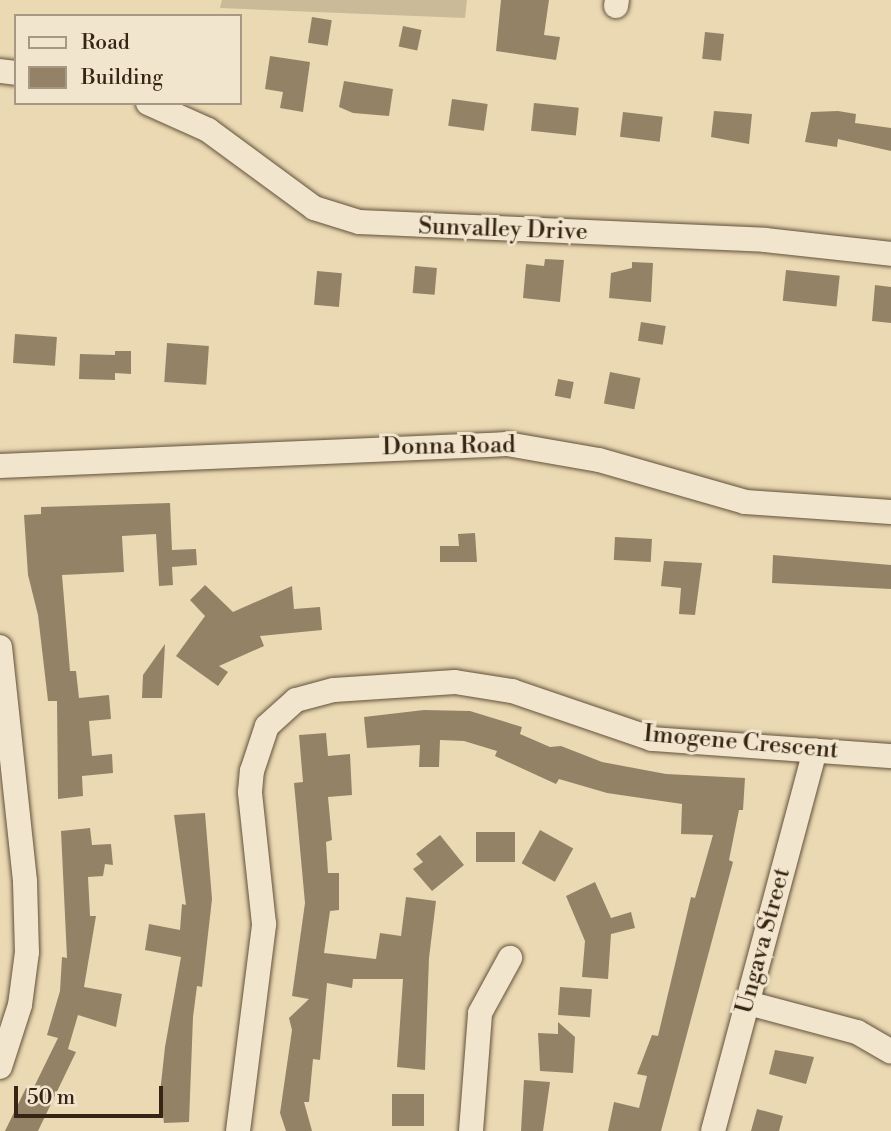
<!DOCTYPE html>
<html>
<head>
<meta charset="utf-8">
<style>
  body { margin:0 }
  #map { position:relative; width:891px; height:1131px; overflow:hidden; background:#ead9b2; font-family:"Libre Bodoni",serif }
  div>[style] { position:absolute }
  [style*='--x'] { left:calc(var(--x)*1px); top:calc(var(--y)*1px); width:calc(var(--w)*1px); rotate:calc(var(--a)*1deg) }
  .green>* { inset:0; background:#cbba97 }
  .building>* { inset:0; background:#948266; transform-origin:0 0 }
  .roads { filter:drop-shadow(0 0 2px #63513c) drop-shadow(0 0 2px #63513c) }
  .minor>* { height:24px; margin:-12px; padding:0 12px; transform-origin:12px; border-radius:12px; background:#f1e6cd }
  span { translate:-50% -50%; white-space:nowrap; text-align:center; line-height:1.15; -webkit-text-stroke:6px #f1e6cd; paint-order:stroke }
  .street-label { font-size:24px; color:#362414 }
  .legend { position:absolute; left:14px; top:14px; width:228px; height:91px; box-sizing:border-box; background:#f1e6cd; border:2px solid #a69883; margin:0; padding:9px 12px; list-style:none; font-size:21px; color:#362414 }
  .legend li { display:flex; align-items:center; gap:14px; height:35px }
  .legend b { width:35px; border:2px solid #a69883 }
  .scale { position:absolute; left:14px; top:1086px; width:149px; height:32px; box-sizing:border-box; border:4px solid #362414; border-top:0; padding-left:9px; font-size:21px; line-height:24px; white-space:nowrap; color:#362414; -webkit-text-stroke:5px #f1e6cd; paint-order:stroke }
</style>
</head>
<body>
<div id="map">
  <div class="green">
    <div style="clip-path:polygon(222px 0,467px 0,465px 18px,220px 8px)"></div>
  </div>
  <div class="building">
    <div style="clip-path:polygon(501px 0,549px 0,544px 35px,560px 37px,556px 60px,496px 51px)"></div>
    <div style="left:312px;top:17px;width:20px;height:26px;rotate:9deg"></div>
    <div style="left:403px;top:26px;width:19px;height:21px;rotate:12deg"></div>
    <div style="left:705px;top:32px;width:19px;height:27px;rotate:6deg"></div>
    <div style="clip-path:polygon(270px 56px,310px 62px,303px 112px,280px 108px,283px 92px,265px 89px)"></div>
    <div style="clip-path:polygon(344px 81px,393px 89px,389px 116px,353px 113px,339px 107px)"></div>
    <div style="left:452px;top:99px;width:36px;height:27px;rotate:8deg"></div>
    <div style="left:534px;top:103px;width:45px;height:28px;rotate:6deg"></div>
    <div style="clip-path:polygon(714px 111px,752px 114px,749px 144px,711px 137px)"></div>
    <div style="clip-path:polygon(838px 111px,856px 114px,855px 123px,891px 128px,891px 151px,838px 139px,837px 147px,805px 142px,811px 112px)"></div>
    <div style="left:623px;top:112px;width:40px;height:25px;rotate:7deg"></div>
    <div style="clip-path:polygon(545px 259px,564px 260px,560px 302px,523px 298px,526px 264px,544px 266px)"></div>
    <div style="clip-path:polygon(632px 262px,653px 263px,651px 302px,609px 298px,611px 273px,632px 268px)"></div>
    <div style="left:415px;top:266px;width:22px;height:27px;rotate:5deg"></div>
    <div style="left:786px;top:270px;width:54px;height:31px;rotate:6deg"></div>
    <div style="left:317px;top:271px;width:25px;height:34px;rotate:5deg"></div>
    <div style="clip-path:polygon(875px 285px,891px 287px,891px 323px,872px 321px)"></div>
    <div style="left:641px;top:322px;width:25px;height:19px;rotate:9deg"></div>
    <div style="left:15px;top:334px;width:42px;height:29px;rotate:4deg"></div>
    <div style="left:167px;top:343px;width:42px;height:39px;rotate:4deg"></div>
    <div style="clip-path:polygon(115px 351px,131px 351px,131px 374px,115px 373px,115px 380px,79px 379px,80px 354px,115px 355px)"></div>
    <div style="left:610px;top:372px;width:31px;height:32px;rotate:11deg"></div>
    <div style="left:558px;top:379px;width:16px;height:17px;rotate:11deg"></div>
    <div style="clip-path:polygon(170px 503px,172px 550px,196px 549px,197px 565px,172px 567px,173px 585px,159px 586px,156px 534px,122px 536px,124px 572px,62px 575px,70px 671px,76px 671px,79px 698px,109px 695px,111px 719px,89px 721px,92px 756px,112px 754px,113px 773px,82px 776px,83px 796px,58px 799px,57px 701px,48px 701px,38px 615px,28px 575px,24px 515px,41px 514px,41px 507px)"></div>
    <div style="clip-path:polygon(475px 533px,477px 562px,440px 562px,440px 546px,459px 546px,458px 534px)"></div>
    <div style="left:615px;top:537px;width:37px;height:23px;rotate:3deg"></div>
    <div style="clip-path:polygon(773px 555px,891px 565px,891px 589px,772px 583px)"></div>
    <div style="clip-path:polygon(664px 561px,702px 563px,695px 615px,679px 614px,681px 588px,661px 586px)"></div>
    <div style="clip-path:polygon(205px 585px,233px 612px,292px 586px,294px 609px,320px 607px,322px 630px,260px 636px,264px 646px,219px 666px,228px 672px,218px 686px,176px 656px,205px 616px,190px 600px)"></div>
    <div style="clip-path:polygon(165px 644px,162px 698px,142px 698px,143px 675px)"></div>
    <div style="clip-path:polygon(424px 710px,470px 711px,522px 727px,520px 734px,550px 747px,561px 746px,602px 762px,666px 774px,745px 778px,743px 810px,739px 810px,729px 860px,733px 862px,661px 1131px,608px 1131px,614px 1102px,639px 1108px,647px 1076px,637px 1074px,652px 1035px,658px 1036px,691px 897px,695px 898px,713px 835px,681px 834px,682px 804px,607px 793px,559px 779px,556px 784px,495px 756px,497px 751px,464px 741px,440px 740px,439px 767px,419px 767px,420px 745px,367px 748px,364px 717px)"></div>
    <div style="clip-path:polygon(326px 733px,328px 756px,350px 754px,352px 795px,328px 797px,332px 840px,326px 842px,328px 873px,339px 873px,339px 910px,330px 911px,324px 953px,376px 959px,380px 933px,401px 936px,406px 897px,436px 901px,429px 958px,425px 1070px,397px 1067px,403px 979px,353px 979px,352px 988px,327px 983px,320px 1060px,313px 1059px,309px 1102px,304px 1102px,312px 1131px,286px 1131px,280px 1113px,292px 1030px,289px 1018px,309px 999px,292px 996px,305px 903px,294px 783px,303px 782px,299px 735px)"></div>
    <div style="clip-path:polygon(205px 813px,212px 899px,202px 987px,197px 986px,193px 1017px,189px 1122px,164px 1123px,160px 1093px,165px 1047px,181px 957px,145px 950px,149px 924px,180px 930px,182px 904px,186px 905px,174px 815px)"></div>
    <div style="clip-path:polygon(90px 828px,92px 845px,111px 844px,113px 865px,105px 864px,103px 876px,88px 877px,90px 916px,96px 916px,84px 987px,122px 994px,116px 1027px,78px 1015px,68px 1049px,76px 1052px,38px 1131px,5px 1131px,26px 1088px,32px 1091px,58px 1038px,47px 1035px,60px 991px,62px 957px,67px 958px,61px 831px)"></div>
    <div style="left:540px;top:830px;width:38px;height:38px;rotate:29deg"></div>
    <div style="left:476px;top:832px;width:39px;height:30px"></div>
    <div style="clip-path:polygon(440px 835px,464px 865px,432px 891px,413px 869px,423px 862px,416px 854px)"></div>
    <div style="clip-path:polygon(595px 882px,611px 918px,631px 912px,635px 928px,611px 934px,608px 979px,582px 977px,585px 941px,566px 896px)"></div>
    <div style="left:560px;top:987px;width:32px;height:28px;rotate:4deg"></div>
    <div style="clip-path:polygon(558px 1022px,575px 1037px,573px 1073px,540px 1071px,538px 1033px,558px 1034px)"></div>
    <div style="clip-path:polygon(775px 1050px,814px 1057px,806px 1084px,769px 1074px)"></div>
    <div style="clip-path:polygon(524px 1080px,550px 1082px,543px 1131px,521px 1131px)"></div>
    <div style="left:392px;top:1094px;width:32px;height:32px"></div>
    <div style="clip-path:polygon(757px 1109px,783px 1116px,779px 1131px,751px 1131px)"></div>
  </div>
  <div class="roads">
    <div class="minor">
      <div style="--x:616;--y:6;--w:6;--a:-81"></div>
      <div style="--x:0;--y:71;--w:16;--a:7"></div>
      <div style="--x:148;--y:103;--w:66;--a:24.2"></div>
      <div style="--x:208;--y:130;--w:132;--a:36.3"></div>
      <div style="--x:314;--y:208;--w:47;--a:17.3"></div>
      <div style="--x:359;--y:222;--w:406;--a:2.5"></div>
      <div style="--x:765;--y:240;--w:127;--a:6.3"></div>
      <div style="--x:0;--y:466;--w:507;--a:-2.48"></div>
      <div style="--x:507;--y:444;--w:93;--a:9.9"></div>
      <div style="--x:599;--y:460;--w:152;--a:16"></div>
      <div style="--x:745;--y:502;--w:146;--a:3.9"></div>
      <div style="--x:0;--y:647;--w:236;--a:83.9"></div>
      <div style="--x:25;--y:882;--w:70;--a:88.4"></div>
      <div style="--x:27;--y:952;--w:53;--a:97.5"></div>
      <div style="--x:20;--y:1005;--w:65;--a:107.9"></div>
      <div style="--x:748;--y:1003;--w:113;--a:14.9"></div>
      <div style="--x:857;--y:1032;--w:39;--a:30"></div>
      <div style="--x:238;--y:1131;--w:209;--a:-82.8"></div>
      <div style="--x:264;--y:924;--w:133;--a:-96.1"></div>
      <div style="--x:250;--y:792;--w:21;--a:-85"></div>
      <div style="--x:252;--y:771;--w:47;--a:-71.6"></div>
      <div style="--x:267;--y:726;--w:39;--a:-42"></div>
      <div style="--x:296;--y:700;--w:39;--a:-15"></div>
      <div style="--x:334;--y:690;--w:121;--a:-3.8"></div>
      <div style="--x:455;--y:682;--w:58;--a:9"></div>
      <div style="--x:512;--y:691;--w:148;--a:18.9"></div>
      <div style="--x:652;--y:739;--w:240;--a:4.1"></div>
      <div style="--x:471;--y:1131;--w:118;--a:-85.6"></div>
      <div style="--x:480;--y:1013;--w:63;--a:-61.4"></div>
      <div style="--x:713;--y:1131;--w:394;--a:-75"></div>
    </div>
  </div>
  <div class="street-label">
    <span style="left:503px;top:230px;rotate:2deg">Sunvalley Drive</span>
    <span style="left:449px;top:447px;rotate:-1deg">Donna Road</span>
    <span style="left:741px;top:743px;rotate:5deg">Imogene Crescent</span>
    <span style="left:764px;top:941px;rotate:-75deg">Ungava Street</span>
  </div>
  <ul class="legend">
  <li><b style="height:9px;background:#f1e6cd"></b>Road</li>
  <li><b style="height:19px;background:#948266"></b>Building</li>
  </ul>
  <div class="scale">50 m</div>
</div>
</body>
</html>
